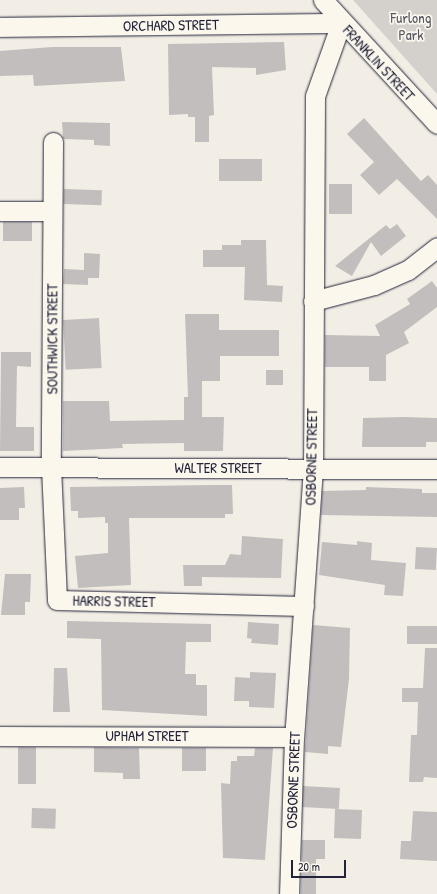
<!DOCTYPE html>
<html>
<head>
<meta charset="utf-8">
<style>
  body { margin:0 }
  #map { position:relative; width:437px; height:894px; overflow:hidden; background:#f2eee5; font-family:"Patrick Hand",sans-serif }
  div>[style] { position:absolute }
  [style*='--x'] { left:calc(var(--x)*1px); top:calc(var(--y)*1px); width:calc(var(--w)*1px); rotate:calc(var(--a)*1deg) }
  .green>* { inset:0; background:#d4d1cc }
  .building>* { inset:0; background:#c2bebe; transform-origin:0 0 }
  .roads { filter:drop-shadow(0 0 1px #22223b) drop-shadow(0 0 1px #22223b) }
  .minor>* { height:19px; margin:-9.5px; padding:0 9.5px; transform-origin:9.5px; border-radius:9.5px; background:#fbf7ec }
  span { translate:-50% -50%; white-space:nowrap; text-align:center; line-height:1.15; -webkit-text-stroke:3.5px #fbf7ec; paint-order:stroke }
  .park-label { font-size:15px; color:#575766 }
  .street-label { font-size:15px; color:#22223b }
  .scale { position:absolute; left:291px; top:860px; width:55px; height:18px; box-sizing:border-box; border:2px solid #22223b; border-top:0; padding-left:5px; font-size:12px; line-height:14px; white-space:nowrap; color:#22223b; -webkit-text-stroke:3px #fbf7ec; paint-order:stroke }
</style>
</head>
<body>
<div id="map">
  <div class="green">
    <div style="clip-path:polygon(353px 0,437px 0,437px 94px)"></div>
  </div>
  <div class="building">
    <div style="clip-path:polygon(284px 42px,286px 70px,256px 75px,256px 68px,212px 67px,214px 115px,209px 116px,209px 142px,195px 142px,195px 117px,188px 117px,188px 114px,169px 115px,168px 44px)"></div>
    <div style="clip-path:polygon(52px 47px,121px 47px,125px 81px,34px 86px,33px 75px,0 76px,0 51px)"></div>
    <div style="clip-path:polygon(364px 118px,421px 181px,428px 175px,437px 185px,437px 219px,397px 179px,379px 195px,360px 175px,374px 162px,347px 134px)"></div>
    <div style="clip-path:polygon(62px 122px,110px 123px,110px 146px,94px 145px,94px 140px,63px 139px)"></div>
    <div style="left:262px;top:159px;width:22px;height:43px;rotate:90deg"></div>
    <div style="left:329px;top:184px;width:23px;height:30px"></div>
    <div style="left:64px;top:189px;width:38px;height:15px;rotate:2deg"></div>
    <div style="left:3px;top:222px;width:29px;height:19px"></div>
    <div style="clip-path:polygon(397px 224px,406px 236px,381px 256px,371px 242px,352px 276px,335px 266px,386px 225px,390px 229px)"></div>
    <div style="clip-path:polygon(241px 240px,266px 240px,267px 285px,283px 286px,282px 302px,244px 300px,245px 267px,203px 267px,203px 250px,222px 250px,222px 245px,241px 245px)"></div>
    <div style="clip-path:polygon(84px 253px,100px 254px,99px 278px,88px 278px,88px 285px,63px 284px,64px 269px,84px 270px)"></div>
    <div style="clip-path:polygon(432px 281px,437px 288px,437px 307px,404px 332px,409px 343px,386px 355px,386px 381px,369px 381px,369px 367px,325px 367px,325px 335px,380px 336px,375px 325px,410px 304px,407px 299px)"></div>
    <div style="clip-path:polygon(185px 314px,219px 314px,219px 330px,279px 330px,279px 356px,220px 356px,220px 381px,202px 381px,202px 417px,224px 417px,223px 451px,184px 451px,184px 443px,122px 444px,123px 448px,63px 451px,63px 401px,109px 401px,110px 421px,184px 420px,184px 397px,188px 397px)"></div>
    <div style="left:99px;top:318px;width:50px;height:36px;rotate:87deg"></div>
    <div style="clip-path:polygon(1px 352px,31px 352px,31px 367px,17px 366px,16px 427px,34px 427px,34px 451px,0 451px)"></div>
    <div style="left:266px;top:370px;width:17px;height:15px"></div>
    <div style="clip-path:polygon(403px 417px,437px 418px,437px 442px,426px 442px,426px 447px,362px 447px,363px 418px)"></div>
    <div style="clip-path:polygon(213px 485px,232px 485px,233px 514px,225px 514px,225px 518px,129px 518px,131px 585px,78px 588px,75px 556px,108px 553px,108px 523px,105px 523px,105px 517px,78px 518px,78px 511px,71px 511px,70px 487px)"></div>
    <div style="clip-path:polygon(24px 487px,25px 508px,19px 508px,19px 520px,0 520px,0 488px)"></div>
    <div style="clip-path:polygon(366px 487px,422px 489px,422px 493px,437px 493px,437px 517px,321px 515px,322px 491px,366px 490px)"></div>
    <div style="clip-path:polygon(242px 536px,283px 539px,281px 578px,202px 577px,202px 586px,184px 586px,183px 565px,225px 565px,230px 554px,241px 555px)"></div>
    <div style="clip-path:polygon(357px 541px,372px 543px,371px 560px,406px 563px,403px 596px,384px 595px,385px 585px,319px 575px,322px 542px,357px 545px)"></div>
    <div style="left:416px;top:547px;width:21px;height:22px;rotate:3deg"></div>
    <div style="clip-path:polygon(5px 574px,31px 574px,30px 602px,25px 602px,25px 615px,1px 615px)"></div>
    <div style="clip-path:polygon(67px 621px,211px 624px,211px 642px,186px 642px,185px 674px,196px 674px,196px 685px,207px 685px,207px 716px,102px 710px,101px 639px,67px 638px)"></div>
    <div style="clip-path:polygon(248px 622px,279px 624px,278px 645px,251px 643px,252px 639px,247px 638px)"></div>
    <div style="clip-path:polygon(313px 625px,350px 628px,349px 679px,341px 747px,328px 746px,328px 754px,305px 752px)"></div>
    <div style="left:407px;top:626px;width:30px;height:18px"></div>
    <div style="clip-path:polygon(425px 648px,437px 648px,437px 778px,424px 777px,423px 782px,409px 782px,411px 735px,417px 735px,418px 702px,402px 702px,402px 688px,423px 688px)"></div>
    <div style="clip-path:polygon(54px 668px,67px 668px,70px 712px,53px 712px)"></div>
    <div style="clip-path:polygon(250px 672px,276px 673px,274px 708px,249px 707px,249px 701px,234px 701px,235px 677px,250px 678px)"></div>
    <div style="left:18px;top:747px;width:18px;height:37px"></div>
    <div style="clip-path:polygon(94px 747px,139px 748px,140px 779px,123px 779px,123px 773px,94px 772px)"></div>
    <div style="left:182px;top:748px;width:24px;height:23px"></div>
    <div style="clip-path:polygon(255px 748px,273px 748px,265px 860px,223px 858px,221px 783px,230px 784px,231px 761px,237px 761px,237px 756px,254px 756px)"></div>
    <div style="left:303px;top:786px;width:37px;height:21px;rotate:3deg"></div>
    <div style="left:32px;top:808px;width:24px;height:20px;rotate:2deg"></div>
    <div style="left:335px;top:809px;width:27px;height:29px;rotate:2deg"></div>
    <div style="clip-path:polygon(413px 811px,437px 812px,437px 861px,400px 859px,401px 841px,411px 841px)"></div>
    <div style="clip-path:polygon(302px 840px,325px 840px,325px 859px,316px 859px,316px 894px,301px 894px)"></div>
  </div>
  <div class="roads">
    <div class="minor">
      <div style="--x:323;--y:0;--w:168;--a:47.4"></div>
      <div style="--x:0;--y:27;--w:341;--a:-0.7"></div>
      <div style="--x:341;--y:23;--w:77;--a:109.6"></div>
      <div style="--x:315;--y:96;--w:372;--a:90.3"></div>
      <div style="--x:313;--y:468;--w:270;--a:94"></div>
      <div style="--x:294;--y:737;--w:157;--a:91.8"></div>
      <div style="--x:53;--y:142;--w:325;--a:90.4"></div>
      <div style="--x:51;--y:467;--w:133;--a:87.4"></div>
      <div style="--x:57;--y:600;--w:247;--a:1.4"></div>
      <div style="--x:0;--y:211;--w:52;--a:0"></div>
      <div style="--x:313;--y:301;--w:63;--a:-14.7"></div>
      <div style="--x:374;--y:285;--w:37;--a:-24"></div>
      <div style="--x:408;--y:270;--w:37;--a:-38"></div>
      <div style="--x:0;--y:467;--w:437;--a:0.3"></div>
      <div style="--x:0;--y:736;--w:294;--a:0.2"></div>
    </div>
  </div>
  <div class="park-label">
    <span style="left:411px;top:26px">Furlong<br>Park</span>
  </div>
  <div class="street-label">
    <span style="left:171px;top:25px;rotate:-1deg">ORCHARD STREET</span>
    <span style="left:379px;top:63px;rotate:47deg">FRANKLIN STREET</span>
    <span style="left:52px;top:339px;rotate:-90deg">SOUTHWICK STREET</span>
    <span style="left:311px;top:457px;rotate:-89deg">OSBORNE STREET</span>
    <span style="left:218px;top:468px">WALTER STREET</span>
    <span style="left:114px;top:601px;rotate:1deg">HARRIS STREET</span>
    <span style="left:147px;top:736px">UPHAM STREET</span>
    <span style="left:293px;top:780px;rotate:-88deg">OSBORNE STREET</span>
  </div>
  <div class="scale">20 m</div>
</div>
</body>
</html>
